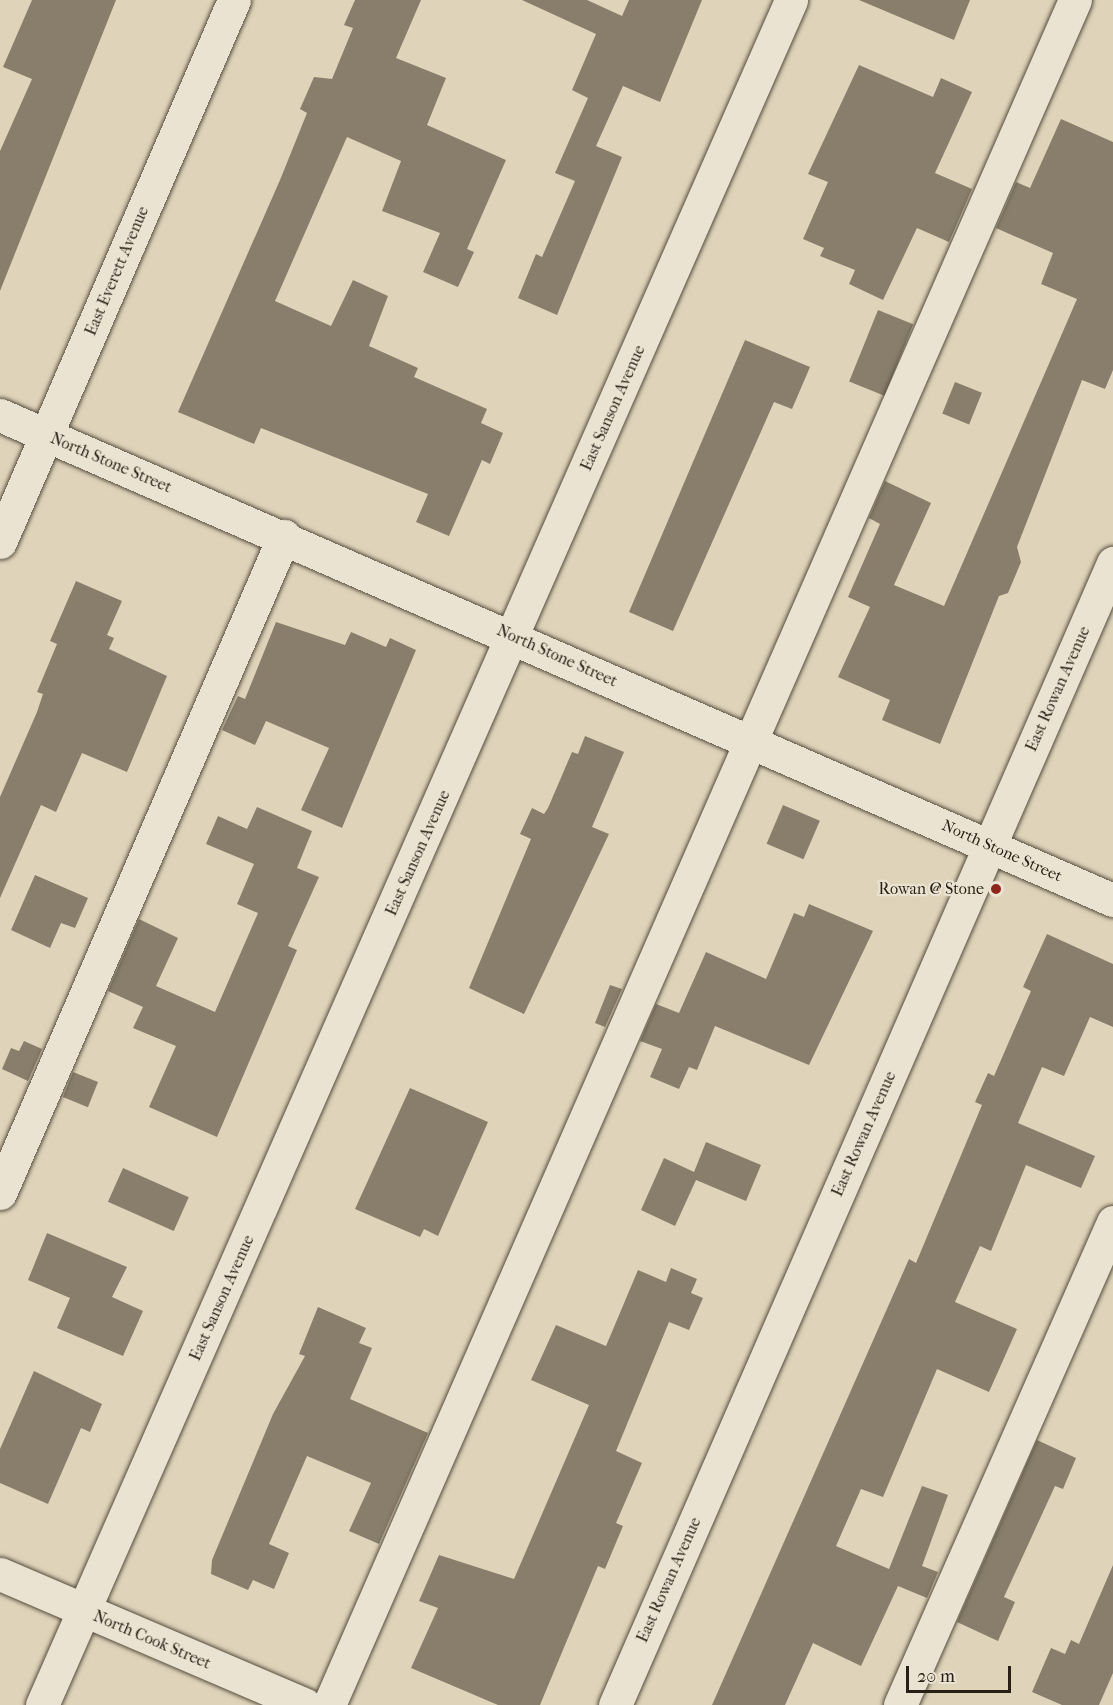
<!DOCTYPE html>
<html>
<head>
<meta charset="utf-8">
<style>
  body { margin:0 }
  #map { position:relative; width:1113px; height:1705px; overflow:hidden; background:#dfd4ba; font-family:"IM FELL French Canon",serif }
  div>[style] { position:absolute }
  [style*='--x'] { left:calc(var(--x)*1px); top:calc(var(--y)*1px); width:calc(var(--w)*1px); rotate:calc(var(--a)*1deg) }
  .building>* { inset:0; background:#887e6b; transform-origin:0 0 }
  .roads { filter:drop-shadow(0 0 2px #564d3e) drop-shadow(0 0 2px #564d3e) }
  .minor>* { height:33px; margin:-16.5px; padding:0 16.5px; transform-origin:16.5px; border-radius:16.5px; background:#eae3d2 }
  .dots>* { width:16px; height:16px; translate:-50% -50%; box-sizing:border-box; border:3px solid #eae3d2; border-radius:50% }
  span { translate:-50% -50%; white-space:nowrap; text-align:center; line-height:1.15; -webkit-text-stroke:4.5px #eae3d2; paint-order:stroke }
  .street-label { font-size:16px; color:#292015 }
  .poi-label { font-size:16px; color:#292015 }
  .right { translate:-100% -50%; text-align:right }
  .scale { position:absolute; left:906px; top:1666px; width:105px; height:27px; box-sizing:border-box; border:3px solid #292015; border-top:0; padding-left:8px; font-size:18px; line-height:21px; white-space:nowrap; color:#292015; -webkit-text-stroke:4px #eae3d2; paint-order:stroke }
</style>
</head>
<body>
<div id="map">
  <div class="building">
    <div style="clip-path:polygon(32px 0,116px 0,0 291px,0 151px,32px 79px,3px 67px)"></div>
    <div style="clip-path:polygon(355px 0,421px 0,396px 58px,446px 78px,427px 125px,506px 160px,467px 249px,474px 252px,458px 287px,423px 272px,440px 233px,382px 211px,401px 161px,347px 137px,275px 301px,331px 326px,353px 280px,388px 296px,369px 346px,418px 368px,414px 377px,487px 409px,481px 423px,503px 433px,490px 464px,482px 460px,449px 536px,416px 522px,428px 494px,261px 428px,254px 444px,178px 412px,280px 180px,307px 113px,300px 109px,314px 77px,332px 79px,353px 28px,344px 25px)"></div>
    <div style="clip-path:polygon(522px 0,587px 0,622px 16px,629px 0,702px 0,660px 102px,623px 86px,596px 146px,622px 157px,557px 315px,518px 298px,536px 254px,542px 257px,575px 181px,555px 173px,588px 98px,572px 90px,596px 34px)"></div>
    <div style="clip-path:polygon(859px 0,970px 0,954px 40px)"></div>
    <div style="clip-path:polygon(859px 65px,933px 97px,941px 78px,972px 92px,935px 173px,972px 189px,949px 242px,917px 228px,883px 300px,849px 284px,855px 270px,820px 256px,824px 248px,803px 239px,828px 182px,808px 174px)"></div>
    <div style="clip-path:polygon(1061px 119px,1113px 142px,1113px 370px,1105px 389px,1082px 380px,1017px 547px,1021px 562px,1008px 593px,999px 596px,940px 744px,882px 720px,890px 700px,838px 677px,870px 607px,848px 597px,880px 524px,869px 518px,885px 481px,931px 503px,894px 585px,944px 606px,1077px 299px,1041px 284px,1053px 253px,996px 228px,1016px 182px,1030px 188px)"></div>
    <div style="left:878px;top:310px;width:38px;height:77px;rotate:22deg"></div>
    <div style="clip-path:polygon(745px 340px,810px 367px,792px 409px,774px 402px,673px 631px,629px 612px)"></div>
    <div style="left:955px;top:382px;width:29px;height:34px;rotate:22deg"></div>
    <div style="clip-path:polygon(76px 581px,122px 601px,107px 635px,114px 638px,109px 649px,167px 676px,127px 772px,82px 753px,56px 812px,41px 805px,0 898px,0 797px,37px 712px,43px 694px,37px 692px,57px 644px,50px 641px)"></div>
    <div style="clip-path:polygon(276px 622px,345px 645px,351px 632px,386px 647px,390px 638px,416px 650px,342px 828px,301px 810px,329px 748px,266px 721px,255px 745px,222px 730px,238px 696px,245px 699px)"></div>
    <div style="clip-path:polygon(585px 736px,624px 752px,592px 827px,609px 834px,524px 1014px,469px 988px,531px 839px,520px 834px,532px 808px,544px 814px,548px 808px,572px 752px,578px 754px)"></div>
    <div style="left:783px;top:805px;width:40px;height:42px;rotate:23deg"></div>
    <div style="clip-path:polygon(257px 807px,312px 831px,297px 868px,319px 877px,288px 946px,297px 950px,217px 1137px,149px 1107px,176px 1046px,133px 1028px,143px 1007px,108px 991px,139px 919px,178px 938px,156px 986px,215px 1012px,258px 913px,237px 904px,254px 864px,206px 844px,218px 816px,247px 829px)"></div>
    <div style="clip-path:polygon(35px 875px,88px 898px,75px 928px,61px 923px,50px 948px,11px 930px)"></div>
    <div style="clip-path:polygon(809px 904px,873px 931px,809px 1065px,715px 1026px,697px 1070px,689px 1067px,679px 1089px,650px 1077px,662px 1049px,640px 1041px,656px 1004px,679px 1013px,706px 952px,766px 979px,794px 913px,804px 917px)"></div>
    <div style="clip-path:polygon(1047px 934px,1113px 964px,1113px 1027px,1090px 1017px,1064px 1076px,1042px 1067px,1018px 1123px,1095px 1156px,1081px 1188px,1026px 1165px,991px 1251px,980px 1246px,955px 1302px,1017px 1329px,989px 1392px,937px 1369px,883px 1497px,861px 1489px,836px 1546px,889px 1569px,922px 1486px,948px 1495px,922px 1566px,938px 1572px,927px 1598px,898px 1586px,861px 1666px,813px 1643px,785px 1705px,712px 1705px,909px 1259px,916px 1263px,982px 1105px,975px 1102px,988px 1073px,994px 1076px,1031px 991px,1023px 987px)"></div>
    <div style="clip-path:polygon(610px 985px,622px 989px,605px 1027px,595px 1023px)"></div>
    <div style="clip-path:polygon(24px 1041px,42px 1049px,28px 1081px,2px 1069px,11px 1048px,19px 1051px)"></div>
    <div style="left:73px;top:1072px;width:27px;height:27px;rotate:22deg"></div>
    <div style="clip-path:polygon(410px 1088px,488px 1122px,438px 1236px,424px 1229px,420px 1237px,355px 1209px)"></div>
    <div style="clip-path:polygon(706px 1142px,761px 1165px,746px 1201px,696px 1180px,675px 1226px,641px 1210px,664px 1158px,694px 1172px)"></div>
    <div style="left:123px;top:1168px;width:72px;height:37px;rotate:24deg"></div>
    <div style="clip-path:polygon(47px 1233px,127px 1267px,112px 1297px,143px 1311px,123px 1356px,57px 1328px,70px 1298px,28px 1280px)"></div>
    <div style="clip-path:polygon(671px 1268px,697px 1279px,691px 1293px,703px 1298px,689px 1330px,669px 1322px,616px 1451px,642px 1463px,616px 1523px,623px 1526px,605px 1569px,598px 1566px,540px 1705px,498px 1705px,411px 1668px,438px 1608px,419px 1601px,439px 1555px,514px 1579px,589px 1405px,531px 1380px,556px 1325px,606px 1346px,638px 1270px,666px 1282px)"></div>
    <div style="clip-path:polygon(318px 1307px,366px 1328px,359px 1343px,372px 1348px,350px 1399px,428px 1433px,379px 1544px,349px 1531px,371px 1483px,307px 1456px,269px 1544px,289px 1553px,274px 1589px,253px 1580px,248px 1590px,211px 1574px,212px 1560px,273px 1414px,305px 1356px,299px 1354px)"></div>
    <div style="clip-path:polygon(34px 1371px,102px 1404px,90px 1432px,81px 1428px,48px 1504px,0 1483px,0 1449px)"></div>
    <div style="clip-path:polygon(1037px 1440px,1076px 1458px,1063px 1489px,1055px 1486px,1004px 1597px,1015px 1602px,998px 1641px,957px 1622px)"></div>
    <div style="clip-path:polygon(1113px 1565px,1113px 1673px,1099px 1705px,1062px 1705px,1032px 1692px,1051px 1648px,1065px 1654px,1071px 1640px,1079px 1644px)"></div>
  </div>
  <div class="roads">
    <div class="minor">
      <div style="--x:0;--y:415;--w:1214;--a:23.55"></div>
      <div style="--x:0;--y:542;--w:590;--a:-66.65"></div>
      <div style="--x:0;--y:1193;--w:716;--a:-66.62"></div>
      <div style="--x:0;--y:1574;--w:332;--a:23.2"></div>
      <div style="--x:42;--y:1705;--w:1862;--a:-66.28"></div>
      <div style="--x:329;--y:1705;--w:1861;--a:-66.37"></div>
      <div style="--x:615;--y:1705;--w:1246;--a:-66.44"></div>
      <div style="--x:900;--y:1705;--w:528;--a:-66.2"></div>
    </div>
  </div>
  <div class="dots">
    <div style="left:996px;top:889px;background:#8f2418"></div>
  </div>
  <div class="street-label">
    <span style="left:117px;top:271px;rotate:-67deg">East Everett Avenue</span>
    <span style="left:613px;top:408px;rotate:-66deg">East Sanson Avenue</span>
    <span style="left:111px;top:463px;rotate:23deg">North Stone Street</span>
    <span style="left:557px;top:656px;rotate:24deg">North Stone Street</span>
    <span style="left:1058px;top:689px;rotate:-66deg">East Rowan Avenue</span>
    <span style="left:1002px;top:851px;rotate:24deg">North Stone Street</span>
    <span style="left:418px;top:853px;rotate:-66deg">East Sanson Avenue</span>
    <span style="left:864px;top:1134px;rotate:-66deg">East Rowan Avenue</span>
    <span style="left:222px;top:1298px;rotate:-66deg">East Sanson Avenue</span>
    <span style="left:669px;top:1580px;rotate:-66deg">East Rowan Avenue</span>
    <span style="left:152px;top:1640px;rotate:23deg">North Cook Street</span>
  </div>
  <div class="poi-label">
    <span class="right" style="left:984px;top:889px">Rowan @ Stone</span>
  </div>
  <div class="scale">20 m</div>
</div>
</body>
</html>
